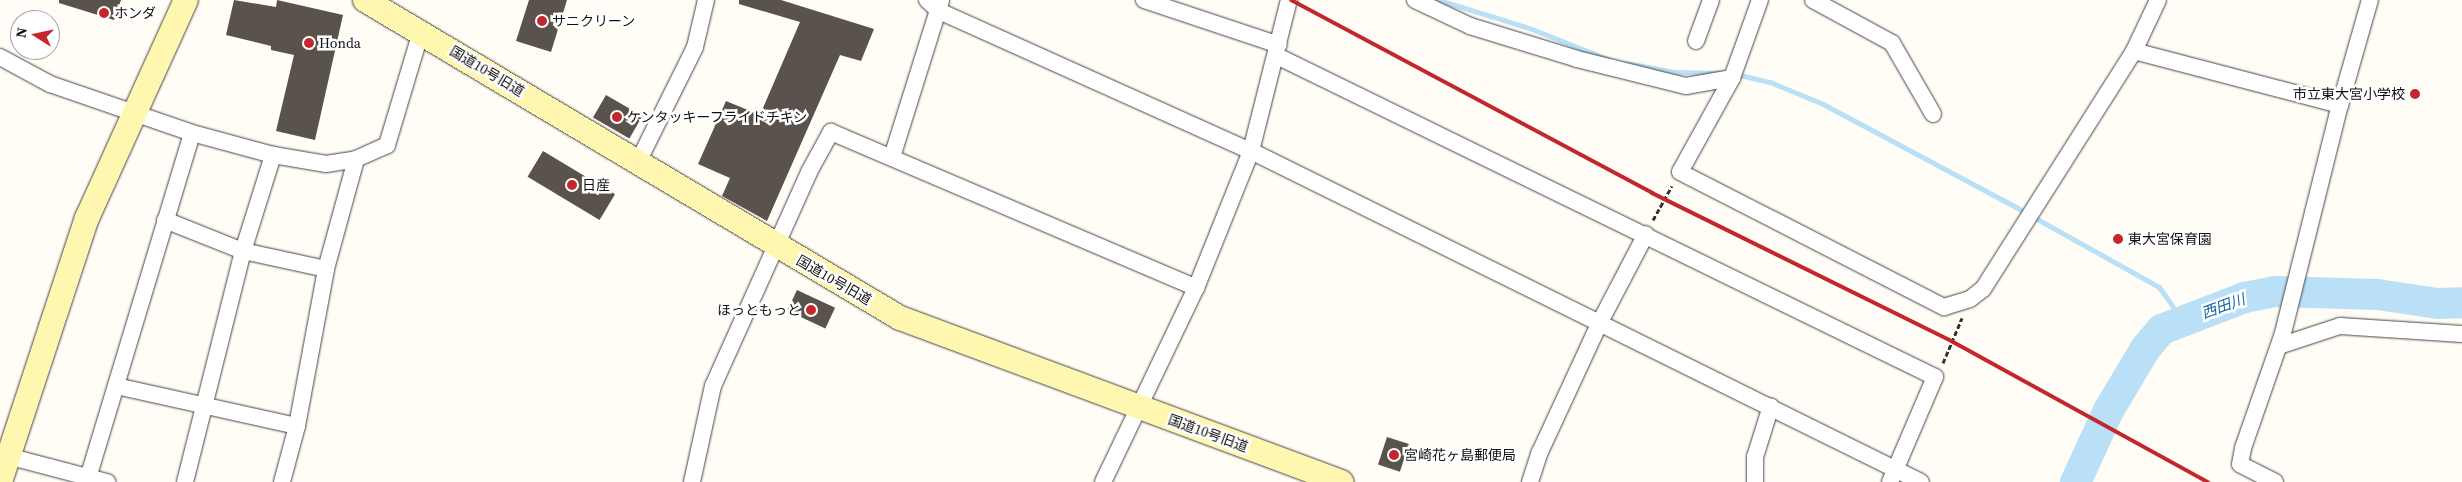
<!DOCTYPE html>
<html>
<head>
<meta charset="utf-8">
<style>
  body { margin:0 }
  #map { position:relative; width:2462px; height:482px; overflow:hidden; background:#fffdf5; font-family:"Source Serif 4","Noto Sans JP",serif }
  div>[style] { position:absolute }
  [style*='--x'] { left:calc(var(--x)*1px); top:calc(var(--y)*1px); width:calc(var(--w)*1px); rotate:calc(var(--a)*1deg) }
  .stream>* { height:5px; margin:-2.5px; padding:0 2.5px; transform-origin:2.5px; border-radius:2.5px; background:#b9e0f7 }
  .river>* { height:31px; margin:-15.5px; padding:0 15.5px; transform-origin:15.5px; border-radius:15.5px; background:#b9e0f7 }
  .building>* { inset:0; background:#5a524d; transform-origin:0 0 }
  .path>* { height:3px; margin-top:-1.5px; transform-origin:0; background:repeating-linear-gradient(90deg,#333 0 5px,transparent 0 7.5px) }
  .roads { filter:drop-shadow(0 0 1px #444) drop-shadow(0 0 1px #444) }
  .street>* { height:16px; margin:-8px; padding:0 8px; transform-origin:8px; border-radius:8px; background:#fff }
  .secondary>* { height:24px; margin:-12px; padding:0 12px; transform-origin:12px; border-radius:12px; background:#fff6b0 }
  .rail>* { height:4px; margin:-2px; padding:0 2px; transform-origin:2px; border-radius:2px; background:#c4262e }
  .dots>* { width:14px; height:14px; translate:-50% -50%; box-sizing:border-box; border:2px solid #fff; border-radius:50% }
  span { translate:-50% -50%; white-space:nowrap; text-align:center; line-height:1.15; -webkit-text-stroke:5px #fff; paint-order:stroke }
  .poi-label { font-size:14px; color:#111 }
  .left { translate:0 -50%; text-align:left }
  .right { translate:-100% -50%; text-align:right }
  .street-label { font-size:14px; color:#111 }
  .water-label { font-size:15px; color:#1768a6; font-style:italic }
  .north { position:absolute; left:10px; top:10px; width:50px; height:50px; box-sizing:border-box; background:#fff; border:1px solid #a0a0a0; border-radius:50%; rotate:280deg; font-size:14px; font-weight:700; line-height:20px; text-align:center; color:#111 }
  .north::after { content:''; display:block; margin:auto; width:18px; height:22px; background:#c4262e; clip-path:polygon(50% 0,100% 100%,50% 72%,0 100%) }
</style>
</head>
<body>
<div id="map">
  <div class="stream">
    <div style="--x:1439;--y:0;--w:97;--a:17.3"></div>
    <div style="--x:1532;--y:29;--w:84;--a:21.7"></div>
    <div style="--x:1626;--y:63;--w:49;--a:10.6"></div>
    <div style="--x:1674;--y:72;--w:50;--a:1.1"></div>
    <div style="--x:1735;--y:74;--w:36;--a:13"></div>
    <div style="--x:1770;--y:82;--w:57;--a:22.5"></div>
    <div style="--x:1823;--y:104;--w:217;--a:28.1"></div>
    <div style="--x:2014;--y:206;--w:166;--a:29.2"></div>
    <div style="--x:2159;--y:287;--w:42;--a:54.8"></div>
  </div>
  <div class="river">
    <div style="--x:2075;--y:482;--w:79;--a:-65.4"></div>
    <div style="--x:2108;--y:410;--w:72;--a:-59.2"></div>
    <div style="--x:2145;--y:348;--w:25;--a:-50"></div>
    <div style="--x:2161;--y:329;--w:89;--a:-21.1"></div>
    <div style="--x:2244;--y:297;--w:32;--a:-11"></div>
    <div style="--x:2275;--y:291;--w:102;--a:1.7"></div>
    <div style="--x:2377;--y:294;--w:61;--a:8.5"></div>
    <div style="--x:2437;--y:303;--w:25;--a:-2"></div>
  </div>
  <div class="building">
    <div style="clip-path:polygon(59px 0,121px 0,114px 20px,59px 3px)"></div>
    <div style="clip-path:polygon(234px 0,276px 7px,277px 0,343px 15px,315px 140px,276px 131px,294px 55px,271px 50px,271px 46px,226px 35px)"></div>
    <div style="clip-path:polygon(529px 0,567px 0,551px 52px,516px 41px)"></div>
    <div style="clip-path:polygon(739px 0,781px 0,874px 29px,861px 61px,840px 55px,767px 221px,722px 196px,730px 178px,698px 164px,726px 101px,760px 115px,800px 22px,739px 4px)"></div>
    <div style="left:606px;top:95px;width:42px;height:26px;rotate:30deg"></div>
    <div style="left:543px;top:151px;width:84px;height:30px;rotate:31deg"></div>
    <div style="left:797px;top:290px;width:42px;height:23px;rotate:25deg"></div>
    <div style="left:1387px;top:437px;width:23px;height:29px;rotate:18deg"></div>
  </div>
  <div class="path">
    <div style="--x:1653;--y:220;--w:39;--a:-61"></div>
    <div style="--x:1943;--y:363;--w:49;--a:-67.1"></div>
  </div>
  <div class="roads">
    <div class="street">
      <div style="--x:927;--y:0;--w:16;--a:43"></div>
      <div style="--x:939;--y:11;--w:342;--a:24.2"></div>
      <div style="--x:1251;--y:151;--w:747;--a:26.29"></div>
      <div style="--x:1144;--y:0;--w:142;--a:18.4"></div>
      <div style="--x:1415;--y:0;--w:61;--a:25.3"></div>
      <div style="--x:1470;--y:26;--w:112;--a:17.1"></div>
      <div style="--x:1577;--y:59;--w:112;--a:13.9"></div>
      <div style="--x:1686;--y:86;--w:47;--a:-9.9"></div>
      <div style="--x:1732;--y:78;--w:83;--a:-70.3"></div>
      <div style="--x:1813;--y:0;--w:90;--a:28.6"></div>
      <div style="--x:1892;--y:43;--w:82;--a:60"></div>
      <div style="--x:1696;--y:41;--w:44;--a:-69.9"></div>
      <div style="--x:2134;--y:51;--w:56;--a:-64.8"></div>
      <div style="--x:1277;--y:56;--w:732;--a:26.01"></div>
      <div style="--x:1935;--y:377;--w:114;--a:113.2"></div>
      <div style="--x:0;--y:57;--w:57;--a:28.4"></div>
      <div style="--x:50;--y:84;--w:150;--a:19"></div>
      <div style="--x:192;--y:133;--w:84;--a:15.2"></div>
      <div style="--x:273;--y:155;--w:54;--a:9.6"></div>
      <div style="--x:326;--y:164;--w:30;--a:-9"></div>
      <div style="--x:356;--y:159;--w:34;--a:-24"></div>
      <div style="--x:387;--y:145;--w:118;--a:-73.3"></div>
      <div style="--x:1732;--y:78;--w:107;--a:119"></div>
      <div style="--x:1680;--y:172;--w:297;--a:27.1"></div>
      <div style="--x:1944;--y:307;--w:27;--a:-17"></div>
      <div style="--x:1970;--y:299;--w:16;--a:-38"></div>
      <div style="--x:1983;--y:289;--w:282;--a:-57.6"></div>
      <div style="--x:2134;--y:51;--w:213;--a:14.7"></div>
      <div style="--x:892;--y:157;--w:164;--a:-72.6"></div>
      <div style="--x:638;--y:162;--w:128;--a:-63.6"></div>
      <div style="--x:695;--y:47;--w:48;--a:-76.8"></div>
      <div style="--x:165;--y:220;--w:84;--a:21.7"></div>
      <div style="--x:243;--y:251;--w:85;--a:12.2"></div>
      <div style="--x:2279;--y:346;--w:64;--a:-18.2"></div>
      <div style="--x:2340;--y:326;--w:122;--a:3.8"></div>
      <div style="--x:116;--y:386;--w:185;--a:12.5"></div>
      <div style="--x:0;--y:454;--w:111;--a:14.7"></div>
      <div style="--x:88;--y:478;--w:360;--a:-73.2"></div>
      <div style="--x:185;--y:482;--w:238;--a:-75.9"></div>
      <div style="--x:243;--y:251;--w:101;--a:-72.6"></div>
      <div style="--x:282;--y:482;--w:58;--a:-75"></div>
      <div style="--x:297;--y:426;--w:160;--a:-79.5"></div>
      <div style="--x:326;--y:269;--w:114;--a:-74.7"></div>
      <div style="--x:692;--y:482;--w:98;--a:-77.7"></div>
      <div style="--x:713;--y:386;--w:235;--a:-65.8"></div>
      <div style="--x:809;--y:172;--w:46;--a:-61.2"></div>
      <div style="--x:831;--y:132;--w:397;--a:23.1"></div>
      <div style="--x:1103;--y:482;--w:215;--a:-64.4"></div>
      <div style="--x:1196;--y:288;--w:148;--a:-68.1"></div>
      <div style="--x:1251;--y:151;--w:156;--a:-75.9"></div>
      <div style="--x:1530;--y:482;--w:32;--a:-72"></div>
      <div style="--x:1540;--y:452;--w:143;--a:-65.2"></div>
      <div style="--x:1600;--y:322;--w:99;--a:-62.4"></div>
      <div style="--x:1755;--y:482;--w:25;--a:-90"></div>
      <div style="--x:1755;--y:457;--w:53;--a:-72.6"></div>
      <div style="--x:2275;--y:482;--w:39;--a:-153"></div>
      <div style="--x:2240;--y:464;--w:16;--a:-79"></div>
      <div style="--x:2243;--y:448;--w:122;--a:-70.8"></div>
      <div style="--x:2283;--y:333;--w:235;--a:-76"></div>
      <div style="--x:2340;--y:105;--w:109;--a:-74.1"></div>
    </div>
    <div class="secondary">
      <div style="--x:365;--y:0;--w:622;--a:30.73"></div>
      <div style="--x:900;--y:318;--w:471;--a:20.4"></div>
      <div style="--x:0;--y:482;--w:278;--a:-71.8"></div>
      <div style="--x:87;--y:218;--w:239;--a:-65.6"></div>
    </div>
  </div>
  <div class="rail">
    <div style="--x:1291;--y:0;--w:409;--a:28.1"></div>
    <div style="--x:1652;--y:193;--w:336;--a:26.3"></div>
    <div style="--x:1953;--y:342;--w:291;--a:28.8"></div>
  </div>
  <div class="dots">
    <div style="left:104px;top:13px;background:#c4262e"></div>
    <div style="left:542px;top:21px;background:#c4262e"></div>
    <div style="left:309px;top:43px;background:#c4262e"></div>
    <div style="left:2415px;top:94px;background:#c4262e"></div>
    <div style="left:617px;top:117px;background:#c4262e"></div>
    <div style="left:572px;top:185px;background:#c4262e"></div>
    <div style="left:2118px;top:239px;background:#c4262e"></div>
    <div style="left:811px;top:310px;background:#c4262e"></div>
    <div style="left:1394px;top:455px;background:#c4262e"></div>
  </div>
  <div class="poi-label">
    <span class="left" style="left:114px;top:13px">ホンダ</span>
    <span class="left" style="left:552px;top:21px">サニクリーン</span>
    <span class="left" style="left:319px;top:43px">Honda</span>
    <span class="right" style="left:2405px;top:94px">市立東大宮小学校</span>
    <span class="left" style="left:627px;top:117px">ケンタッキーフライドチキン</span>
    <span class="left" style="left:582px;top:185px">日産</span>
    <span class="left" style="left:2128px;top:239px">東大宮保育園</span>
    <span class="right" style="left:801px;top:310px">ほっともっと</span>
    <span class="left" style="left:1404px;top:455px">宮崎花ヶ島郵便局</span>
  </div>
  <div class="street-label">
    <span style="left:487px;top:71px;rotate:31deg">国道10号旧道</span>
    <span style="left:834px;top:280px;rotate:30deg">国道10号旧道</span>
    <span style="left:1208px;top:433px;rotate:20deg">国道10号旧道</span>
  </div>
  <div class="water-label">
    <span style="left:2223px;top:306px;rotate:-20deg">西田川</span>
  </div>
  <div class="north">N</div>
</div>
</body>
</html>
